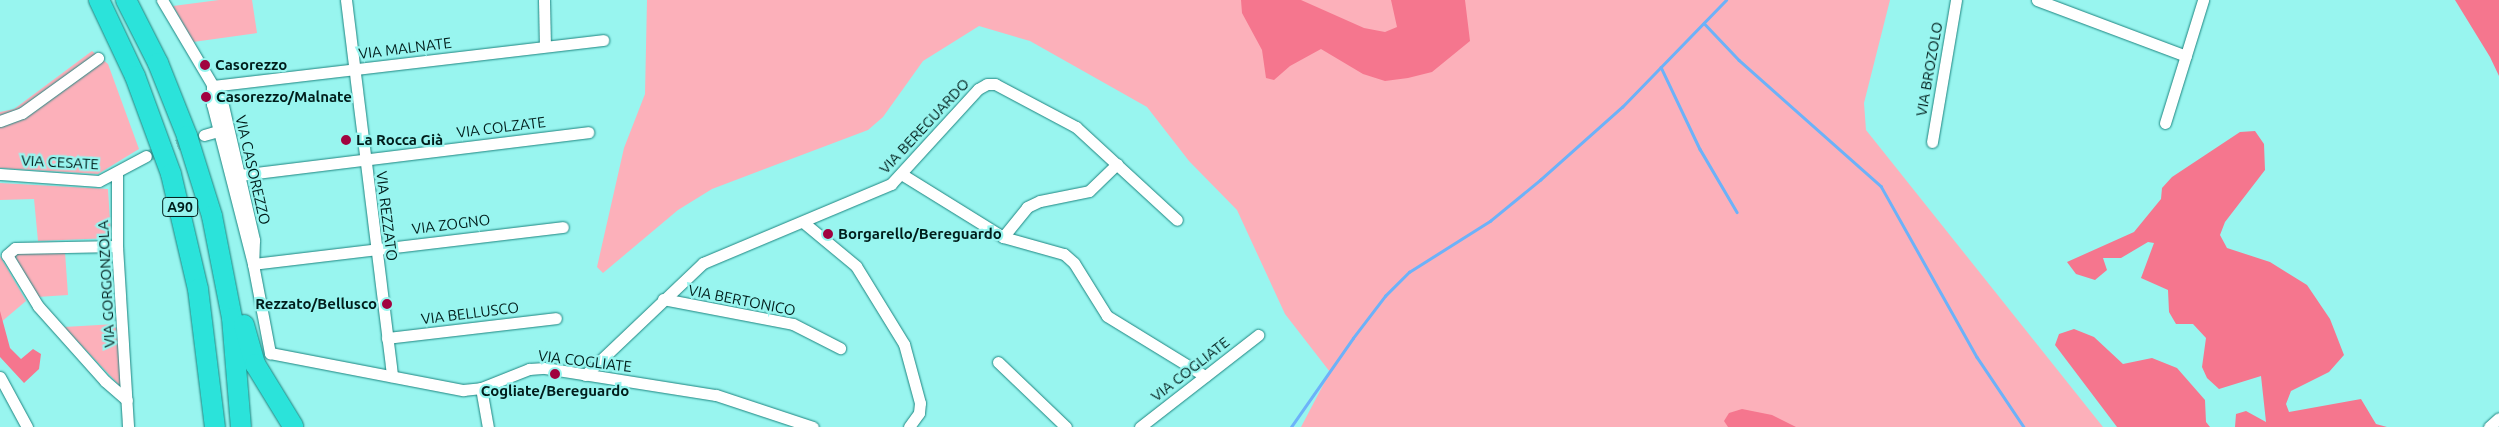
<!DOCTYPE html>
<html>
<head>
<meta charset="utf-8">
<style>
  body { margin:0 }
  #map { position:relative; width:2499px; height:427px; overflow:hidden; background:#98f5ef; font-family:Ubuntu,sans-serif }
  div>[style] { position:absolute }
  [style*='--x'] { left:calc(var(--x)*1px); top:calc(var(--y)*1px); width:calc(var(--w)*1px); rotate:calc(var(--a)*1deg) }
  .green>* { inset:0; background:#fcb0ba }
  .forest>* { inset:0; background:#f5768e }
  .stream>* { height:2.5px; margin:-1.25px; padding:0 1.25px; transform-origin:1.25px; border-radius:1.25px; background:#6cb2f9 }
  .street-tunnel>* { height:11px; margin-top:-5.5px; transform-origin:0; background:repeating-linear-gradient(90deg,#7acac5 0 11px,transparent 0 16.5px) }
  .roads { filter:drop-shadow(0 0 1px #1d8580) drop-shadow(0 0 1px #1d8580) }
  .street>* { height:11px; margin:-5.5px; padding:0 5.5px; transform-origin:5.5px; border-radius:5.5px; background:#fff }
  .highway>* { height:20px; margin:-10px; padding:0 10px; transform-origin:10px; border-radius:10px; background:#2be3da }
  .dots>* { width:14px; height:14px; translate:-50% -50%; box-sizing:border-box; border:2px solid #98f5ef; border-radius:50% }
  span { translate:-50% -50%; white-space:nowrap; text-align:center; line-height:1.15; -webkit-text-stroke:4.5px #98f5ef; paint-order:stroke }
  .shield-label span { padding:1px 4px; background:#98f5ef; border:1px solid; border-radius:4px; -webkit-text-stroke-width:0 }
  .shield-label { font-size:14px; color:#001d1b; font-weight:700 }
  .street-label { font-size:15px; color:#001d1b }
  .poi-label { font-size:15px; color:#001d1b; font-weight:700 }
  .left { translate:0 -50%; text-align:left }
  .right { translate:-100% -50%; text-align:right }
</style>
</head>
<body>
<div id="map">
  <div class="green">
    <div style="clip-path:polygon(219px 0,252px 0,257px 33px,193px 42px,173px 6px)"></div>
    <div style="clip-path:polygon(647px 0,1890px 0,1864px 103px,1866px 130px,2103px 427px,1301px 427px,1330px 372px,1285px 314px,1237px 210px,1189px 161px,1147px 107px,1030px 41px,979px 26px,923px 61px,883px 117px,868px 130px,712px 189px,678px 210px,603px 273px,597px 267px,624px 148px,645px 94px)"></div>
    <div style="clip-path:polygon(92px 51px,108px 64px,139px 149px,98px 174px,0 168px,0 112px,14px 109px)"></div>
    <div style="clip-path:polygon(0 183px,108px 189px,111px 238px,38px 241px,34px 199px,0 200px)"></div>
    <div style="clip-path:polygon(65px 252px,68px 295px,37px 297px,13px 253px)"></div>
    <div style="clip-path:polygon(0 256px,26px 301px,0 323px)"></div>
    <div style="clip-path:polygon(116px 324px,122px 388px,64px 327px)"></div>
  </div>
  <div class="forest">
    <div style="clip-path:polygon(1241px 0,1301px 0,1364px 28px,1385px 32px,1397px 27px,1391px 0,1465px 0,1470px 41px,1432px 72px,1408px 78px,1385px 81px,1363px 74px,1321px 49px,1290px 66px,1274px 80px,1266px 78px,1262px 50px,1242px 13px)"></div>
    <div style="clip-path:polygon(2455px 0,2499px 0,2499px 76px,2490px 57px)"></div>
    <div style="clip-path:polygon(2255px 131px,2264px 144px,2265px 170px,2225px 222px,2220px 235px,2227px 248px,2270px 262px,2307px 285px,2330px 319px,2344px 355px,2329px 372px,2291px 391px,2286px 404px,2289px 412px,2361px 399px,2376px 424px,2387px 427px,2235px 427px,2236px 414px,2246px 411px,2266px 422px,2261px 376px,2219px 389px,2207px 378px,2202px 367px,2206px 338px,2193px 324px,2176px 324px,2169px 312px,2168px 290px,2141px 278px,2154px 243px,2148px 242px,2121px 258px,2103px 258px,2107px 270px,2095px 280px,2076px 274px,2067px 262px,2134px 232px,2161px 199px,2162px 188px,2172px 177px,2240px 132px)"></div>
    <div style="clip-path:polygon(0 311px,10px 348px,21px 359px,33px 349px,41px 354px,39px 369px,24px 383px,0 357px)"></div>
    <div style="clip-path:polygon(2074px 329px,2094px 337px,2123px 364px,2152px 358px,2177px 368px,2205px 400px,2206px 422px,2210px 427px,2117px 427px,2055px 345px,2059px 334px)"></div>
    <div style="clip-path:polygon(1742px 409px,1772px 415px,1796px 427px,1728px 427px,1724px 421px,1729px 413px)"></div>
  </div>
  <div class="stream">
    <div style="--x:1704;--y:23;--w:51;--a:46.6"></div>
    <div style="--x:1739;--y:60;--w:190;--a:41.6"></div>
    <div style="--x:1881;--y:186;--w:196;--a:60.7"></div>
    <div style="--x:1977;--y:357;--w:84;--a:56.1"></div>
    <div style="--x:1661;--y:67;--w:91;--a:64.6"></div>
    <div style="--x:1700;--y:149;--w:73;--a:59.6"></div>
    <div style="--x:1291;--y:427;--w:108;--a:-55.1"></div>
    <div style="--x:1353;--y:338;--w:53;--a:-52.7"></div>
    <div style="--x:1385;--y:296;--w:34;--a:-45"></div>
    <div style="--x:1409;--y:272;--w:96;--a:-32.2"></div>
    <div style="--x:1490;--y:221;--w:65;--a:-39.4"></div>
    <div style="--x:1540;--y:180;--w:110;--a:-41.7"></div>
    <div style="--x:1622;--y:107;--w:149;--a:-45.8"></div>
  </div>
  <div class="street-tunnel">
    <div style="--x:146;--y:156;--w:50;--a:-19.9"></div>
  </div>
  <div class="roads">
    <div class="street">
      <div style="--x:162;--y:0;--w:117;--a:59.3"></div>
      <div style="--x:222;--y:101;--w:143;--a:77"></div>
      <div style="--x:254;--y:240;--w:24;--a:92"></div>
      <div style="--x:346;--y:0;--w:379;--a:83"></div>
      <div style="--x:544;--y:0;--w:46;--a:88.8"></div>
      <div style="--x:2037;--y:0;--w:159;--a:20.6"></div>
      <div style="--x:212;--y:86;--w:18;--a:90"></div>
      <div style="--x:212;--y:104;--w:165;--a:75.6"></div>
      <div style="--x:253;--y:264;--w:91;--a:79.2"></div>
      <div style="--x:270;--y:353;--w:197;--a:10.9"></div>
      <div style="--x:463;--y:390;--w:18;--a:-6"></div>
      <div style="--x:481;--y:388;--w:52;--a:-21.6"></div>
      <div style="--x:529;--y:369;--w:16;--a:-4"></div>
      <div style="--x:545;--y:368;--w:173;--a:9"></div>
      <div style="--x:716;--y:395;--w:102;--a:18.3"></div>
      <div style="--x:212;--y:86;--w:394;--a:-6.7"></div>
      <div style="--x:0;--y:121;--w:23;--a:-20"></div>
      <div style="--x:22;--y:113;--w:94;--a:-35.9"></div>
      <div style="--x:2165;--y:123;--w:129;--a:-72.8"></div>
      <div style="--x:204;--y:135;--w:15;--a:-16"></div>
      <div style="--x:1932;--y:142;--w:144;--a:-80.4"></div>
      <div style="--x:0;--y:174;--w:99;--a:4"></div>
      <div style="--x:99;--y:181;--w:53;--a:-28"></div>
      <div style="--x:117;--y:174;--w:72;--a:90"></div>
      <div style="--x:117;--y:246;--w:181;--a:86.5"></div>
      <div style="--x:239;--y:175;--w:352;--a:-7"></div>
      <div style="--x:903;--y:175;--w:118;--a:31.8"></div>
      <div style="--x:1003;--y:237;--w:63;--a:15.6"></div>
      <div style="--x:1064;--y:254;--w:13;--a:42"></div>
      <div style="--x:1074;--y:263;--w:62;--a:58.1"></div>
      <div style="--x:1107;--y:316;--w:115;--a:31.5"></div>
      <div style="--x:803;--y:222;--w:69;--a:39.7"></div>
      <div style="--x:856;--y:266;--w:92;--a:58.4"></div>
      <div style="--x:904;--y:344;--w:61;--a:74.8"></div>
      <div style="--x:920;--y:403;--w:10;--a:96"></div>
      <div style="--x:919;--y:413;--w:17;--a:126"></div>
      <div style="--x:1003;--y:237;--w:38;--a:-51"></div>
      <div style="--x:1027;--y:207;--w:14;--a:-25"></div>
      <div style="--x:1040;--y:201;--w:50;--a:-11.5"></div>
      <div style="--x:1089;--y:191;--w:39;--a:-44"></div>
      <div style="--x:117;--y:246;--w:102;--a:178.9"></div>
      <div style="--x:15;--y:248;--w:11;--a:139"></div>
      <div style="--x:7;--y:255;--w:60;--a:58.7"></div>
      <div style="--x:38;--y:306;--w:101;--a:48.2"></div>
      <div style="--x:105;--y:381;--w:29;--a:41"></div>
      <div style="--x:253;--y:264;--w:312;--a:-6.8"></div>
      <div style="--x:663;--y:299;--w:132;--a:10.9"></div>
      <div style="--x:793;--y:324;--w:53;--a:27.1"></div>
      <div style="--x:387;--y:338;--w:170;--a:-6.7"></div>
      <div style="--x:998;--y:362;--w:94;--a:43.7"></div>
      <div style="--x:585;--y:375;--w:163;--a:-43.5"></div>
      <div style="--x:703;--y:263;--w:204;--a:-22.8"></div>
      <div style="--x:891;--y:184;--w:129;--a:-47.5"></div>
      <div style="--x:978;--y:89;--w:10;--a:-29"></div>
      <div style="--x:987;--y:84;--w:8;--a:0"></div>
      <div style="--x:995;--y:84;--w:92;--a:28"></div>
      <div style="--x:1076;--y:127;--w:137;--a:42.6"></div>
      <div style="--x:0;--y:377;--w:57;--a:61.6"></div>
      <div style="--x:481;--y:388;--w:40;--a:80"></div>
      <div style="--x:1140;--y:427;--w:150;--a:-37.9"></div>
      <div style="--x:2489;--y:427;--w:13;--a:-42"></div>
    </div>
    <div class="highway">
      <div style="--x:99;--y:0;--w:84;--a:64.7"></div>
      <div style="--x:135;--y:76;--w:104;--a:69.8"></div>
      <div style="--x:171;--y:174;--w:118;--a:76.8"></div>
      <div style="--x:198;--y:289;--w:139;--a:83"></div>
      <div style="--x:126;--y:0;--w:71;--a:63.1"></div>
      <div style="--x:158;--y:63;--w:79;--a:68.3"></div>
      <div style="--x:187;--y:136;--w:84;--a:72.6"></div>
      <div style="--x:212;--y:216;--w:104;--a:78.9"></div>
      <div style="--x:232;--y:318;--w:109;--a:85.3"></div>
      <div style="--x:244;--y:325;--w:41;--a:74.2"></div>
      <div style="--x:255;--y:364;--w:73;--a:58.5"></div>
    </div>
  </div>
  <div class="dots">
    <div style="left:205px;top:65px;background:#a1033f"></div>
    <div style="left:206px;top:97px;background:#a1033f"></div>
    <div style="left:346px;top:140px;background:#a1033f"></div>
    <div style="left:828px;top:234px;background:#a1033f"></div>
    <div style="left:387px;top:304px;background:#a1033f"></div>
    <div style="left:555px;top:374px;background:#a1033f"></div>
  </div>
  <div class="shield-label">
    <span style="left:180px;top:207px">A90</span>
  </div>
  <div class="street-label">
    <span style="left:405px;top:48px;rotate:-7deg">VIA MALNATE</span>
    <span style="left:1929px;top:69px;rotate:-80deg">VIA BROZOLO</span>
    <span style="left:924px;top:126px;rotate:-47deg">VIA BEREGUARDO</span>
    <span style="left:501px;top:127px;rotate:-7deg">VIA COLZATE</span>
    <span style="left:60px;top:162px;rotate:3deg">VIA CESATE</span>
    <span style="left:253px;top:170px;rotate:77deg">VIA CASOREZZO</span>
    <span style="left:387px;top:216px;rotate:83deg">VIA REZZATO</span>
    <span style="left:451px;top:224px;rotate:-7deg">VIA ZOGNO</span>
    <span style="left:106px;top:284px;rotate:-93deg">VIA GORGONZOLA</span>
    <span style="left:742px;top:300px;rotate:11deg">VIA BERTONICO</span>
    <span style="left:470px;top:313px;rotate:-7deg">VIA BELLUSCO</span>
    <span style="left:585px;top:361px;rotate:7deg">VIA COGLIATE</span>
    <span style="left:1190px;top:369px;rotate:-38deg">VIA COGLIATE</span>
  </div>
  <div class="poi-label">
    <span class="left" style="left:215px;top:65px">Casorezzo</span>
    <span class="left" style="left:216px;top:97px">Casorezzo/Malnate</span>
    <span class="left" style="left:356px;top:140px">La Rocca Già</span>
    <span class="left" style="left:838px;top:234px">Borgarello/Bereguardo</span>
    <span class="right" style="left:377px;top:304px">Rezzato/Bellusco</span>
    <span style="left:555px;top:391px">Cogliate/Bereguardo</span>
  </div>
</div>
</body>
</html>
